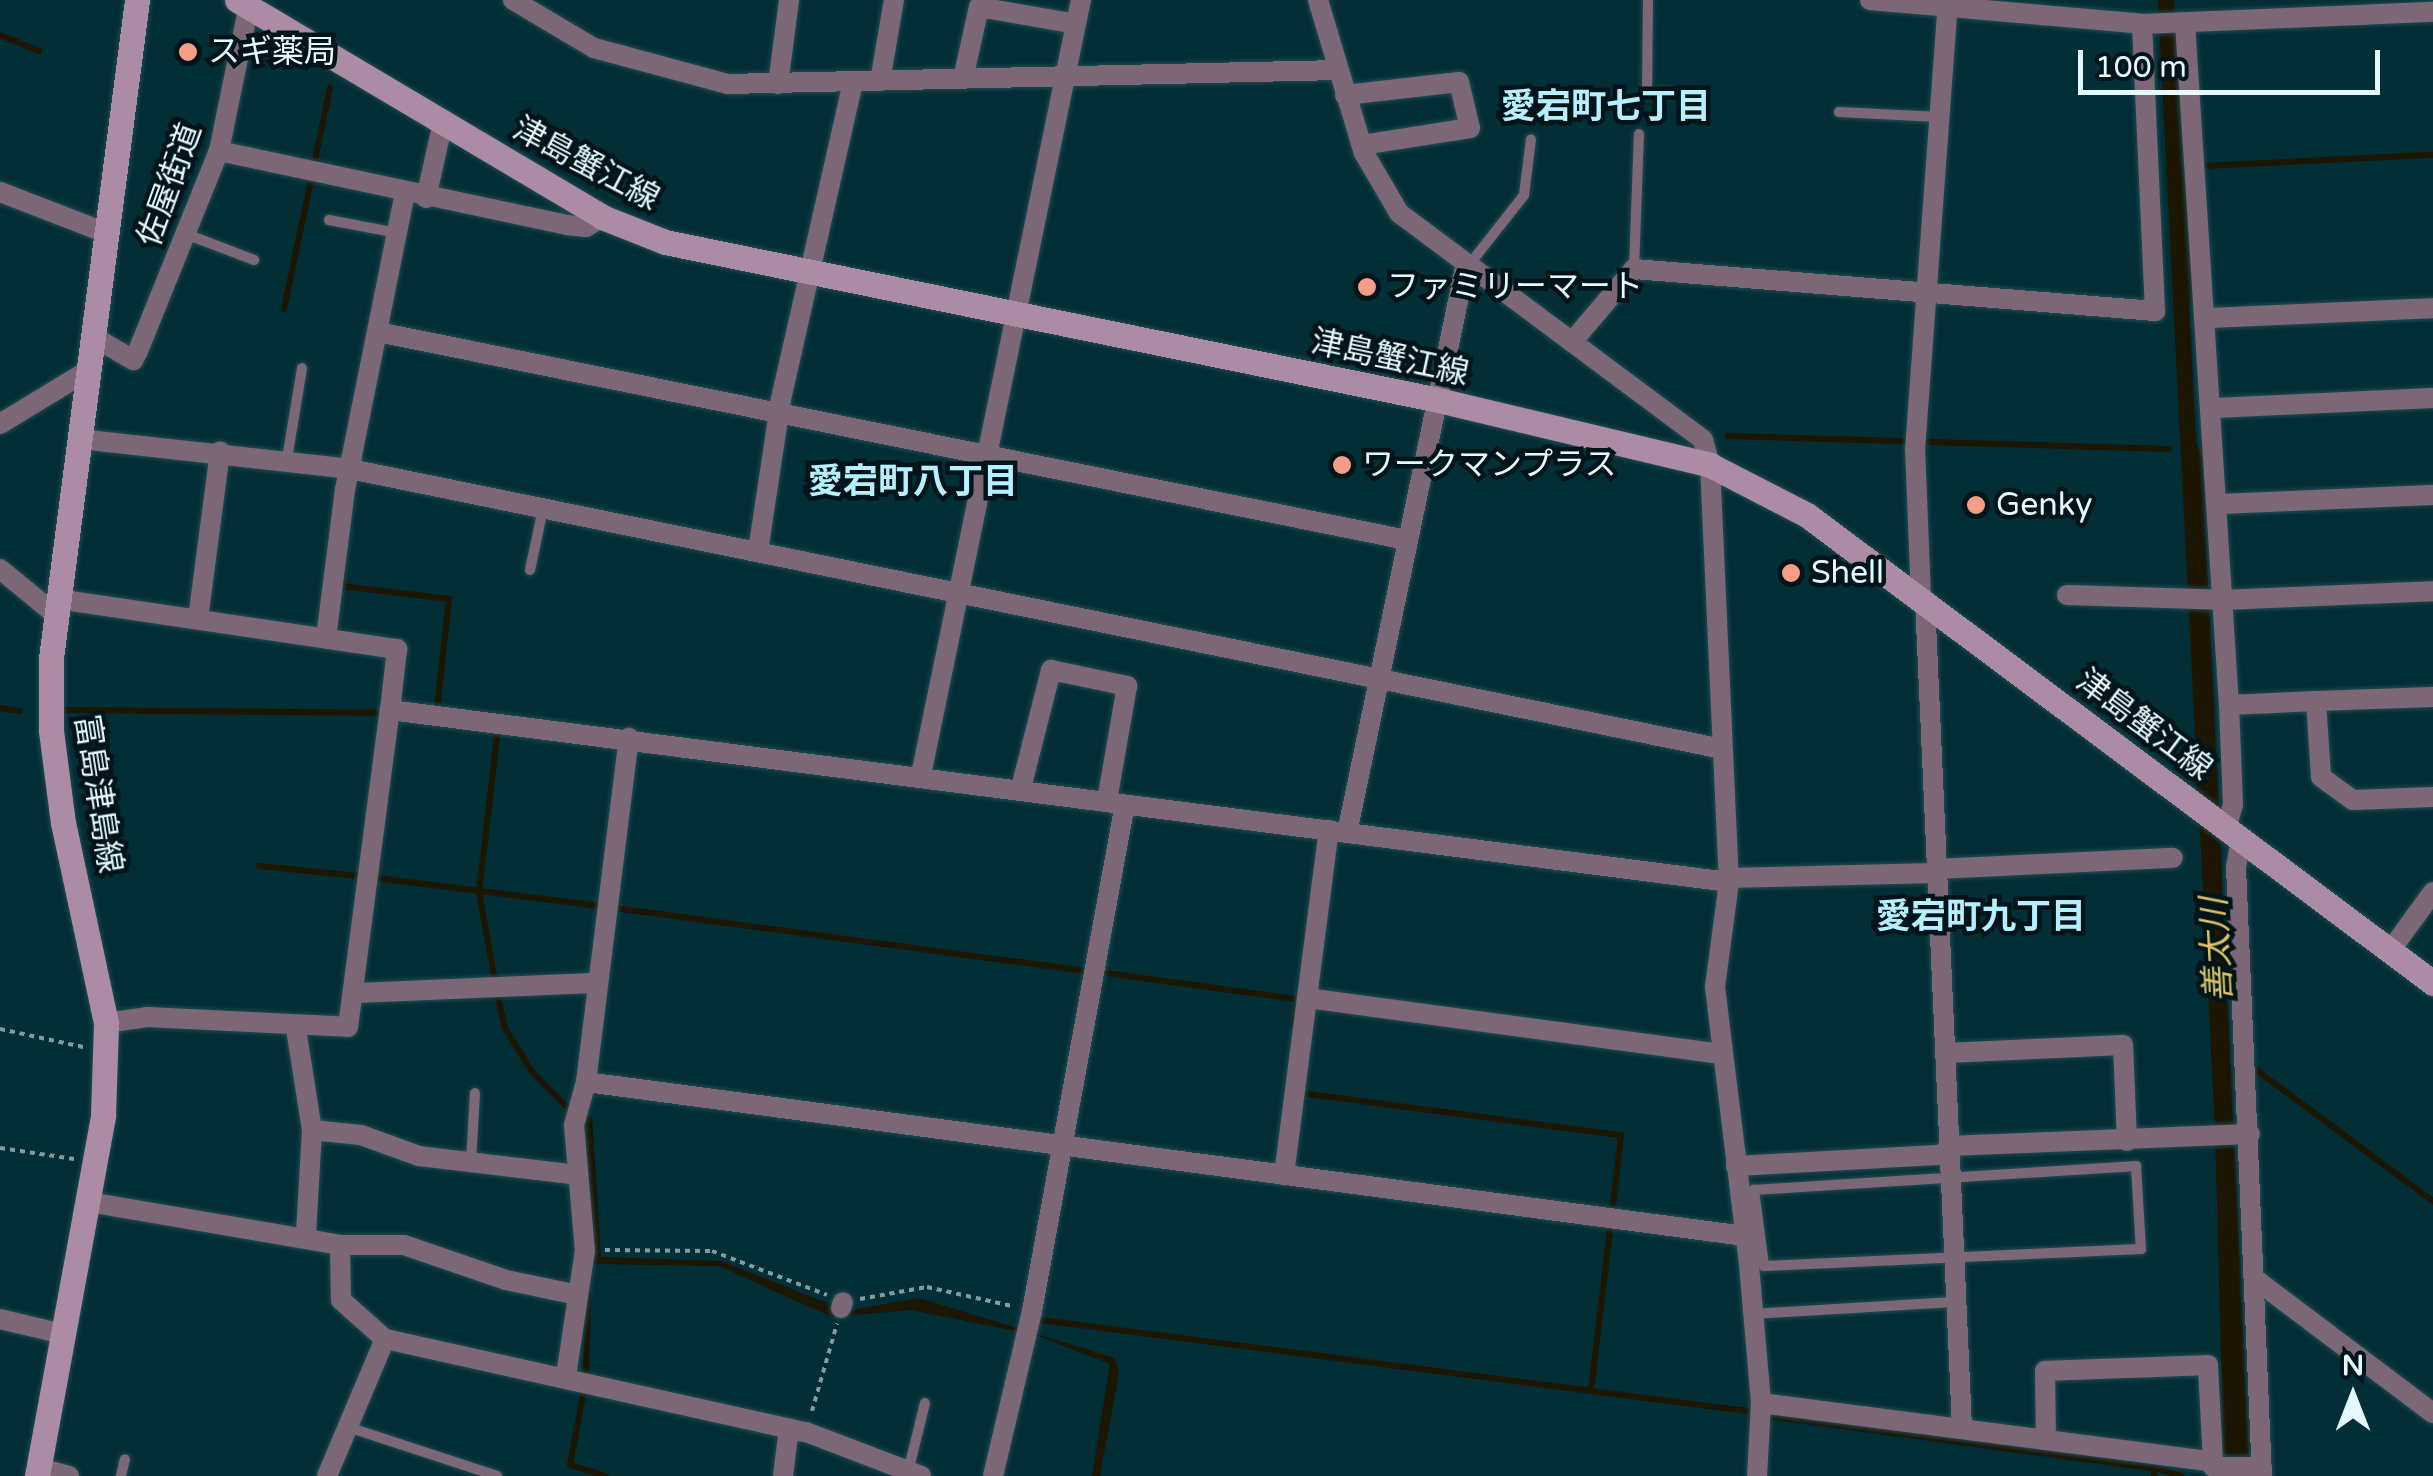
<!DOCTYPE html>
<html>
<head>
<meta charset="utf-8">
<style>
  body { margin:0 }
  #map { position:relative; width:2433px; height:1476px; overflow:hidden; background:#022e36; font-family:"Varela Round","Noto Sans JP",sans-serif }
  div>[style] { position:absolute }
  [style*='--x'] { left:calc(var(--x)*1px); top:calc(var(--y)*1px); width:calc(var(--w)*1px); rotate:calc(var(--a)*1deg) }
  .water>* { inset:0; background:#1c1603 }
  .stream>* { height:6px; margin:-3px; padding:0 3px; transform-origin:3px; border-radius:3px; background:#1c1603 }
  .path>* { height:4px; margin-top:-2px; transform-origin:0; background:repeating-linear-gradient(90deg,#7d9da3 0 5px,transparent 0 10px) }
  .roads { filter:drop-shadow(0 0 2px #224b52) drop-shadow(0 0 2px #224b52) }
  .lane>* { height:10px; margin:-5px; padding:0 5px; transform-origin:5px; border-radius:5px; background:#7c6777 }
  .street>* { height:20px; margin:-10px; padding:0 10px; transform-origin:10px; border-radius:10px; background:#7c6777 }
  .secondary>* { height:25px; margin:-12.5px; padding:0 12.5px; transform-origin:12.5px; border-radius:12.5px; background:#ac8ba4 }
  .dots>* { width:28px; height:28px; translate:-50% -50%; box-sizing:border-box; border:5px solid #001419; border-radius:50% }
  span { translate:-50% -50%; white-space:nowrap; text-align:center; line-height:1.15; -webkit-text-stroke:9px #001419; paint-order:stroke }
  .poi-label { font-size:32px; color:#e4faff }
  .left { translate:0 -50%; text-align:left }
  .street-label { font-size:32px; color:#e4faff }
  .neighbourhood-label { font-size:35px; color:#b5f0ff; font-weight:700 }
  .water-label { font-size:35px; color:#dac162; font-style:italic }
  .north { position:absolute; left:2303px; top:1346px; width:100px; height:100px; -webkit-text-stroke:8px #001419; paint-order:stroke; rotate:0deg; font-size:28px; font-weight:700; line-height:40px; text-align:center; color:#e4faff }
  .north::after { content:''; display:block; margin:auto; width:35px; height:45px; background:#e4faff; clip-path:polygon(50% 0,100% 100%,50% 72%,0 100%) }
  .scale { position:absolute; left:2078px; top:50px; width:302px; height:45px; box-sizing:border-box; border:5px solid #e4faff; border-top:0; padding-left:12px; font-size:30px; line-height:35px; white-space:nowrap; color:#e4faff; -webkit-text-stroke:8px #001419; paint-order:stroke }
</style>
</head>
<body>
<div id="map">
  <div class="water">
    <div style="clip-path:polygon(2158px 0,2174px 0,2183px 177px,2189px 184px,2194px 294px,2189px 303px,2196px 443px,2202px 456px,2250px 1476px,2224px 1464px,2215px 1129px)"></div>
    <div style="clip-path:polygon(571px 1112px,592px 1117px,601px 1257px,721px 1261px,847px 1311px,919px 1298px,1115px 1358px,1119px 1373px,1100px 1476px,1092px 1476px,1110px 1364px,1036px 1335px,911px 1310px,832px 1317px,719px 1266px,593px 1264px,586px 1123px)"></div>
  </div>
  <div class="stream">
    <div style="--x:0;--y:35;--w:42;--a:22.3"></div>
    <div style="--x:314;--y:165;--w:79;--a:-78.3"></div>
    <div style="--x:2204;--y:166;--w:229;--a:-2.8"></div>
    <div style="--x:284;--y:309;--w:132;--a:-78.2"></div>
    <div style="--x:1728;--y:436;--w:441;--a:1.7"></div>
    <div style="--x:343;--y:578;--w:8;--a:97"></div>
    <div style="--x:342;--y:586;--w:108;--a:6.9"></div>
    <div style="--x:449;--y:599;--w:111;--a:96.2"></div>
    <div style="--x:0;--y:708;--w:20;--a:9"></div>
    <div style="--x:61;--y:710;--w:320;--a:0.5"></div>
    <div style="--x:259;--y:866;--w:100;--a:5.7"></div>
    <div style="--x:376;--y:878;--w:228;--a:7.1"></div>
    <div style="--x:614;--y:908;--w:479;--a:7.6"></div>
    <div style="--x:1106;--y:973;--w:193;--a:7.8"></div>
    <div style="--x:1297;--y:999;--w:26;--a:97"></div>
    <div style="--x:495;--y:981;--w:90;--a:-100.2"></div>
    <div style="--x:479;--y:892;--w:164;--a:-83.4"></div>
    <div style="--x:497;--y:993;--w:36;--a:77"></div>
    <div style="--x:505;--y:1028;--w:53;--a:58.1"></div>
    <div style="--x:533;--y:1073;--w:59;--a:45"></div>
    <div style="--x:2255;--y:1069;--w:222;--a:36.6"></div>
    <div style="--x:1300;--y:1093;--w:324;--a:7.5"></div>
    <div style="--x:1621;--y:1135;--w:71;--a:96.4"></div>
    <div style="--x:1041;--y:1320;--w:712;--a:7.34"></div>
    <div style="--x:586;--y:1371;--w:75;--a:-88.5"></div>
    <div style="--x:584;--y:1389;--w:77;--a:100.4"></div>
    <div style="--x:570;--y:1465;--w:37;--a:17"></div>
    <div style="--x:1591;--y:1391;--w:163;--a:-83.3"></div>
    <div style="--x:1768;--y:1416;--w:390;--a:7.7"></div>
    <div style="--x:2155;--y:1468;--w:8;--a:97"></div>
    <div style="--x:2155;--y:1468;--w:27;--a:17"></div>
  </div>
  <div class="path">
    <div style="--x:0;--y:1029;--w:85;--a:12.2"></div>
    <div style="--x:0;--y:1148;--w:75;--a:8.5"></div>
    <div style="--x:605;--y:1250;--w:107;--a:0.5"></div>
    <div style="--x:712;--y:1251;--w:123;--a:20.9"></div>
    <div style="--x:860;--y:1299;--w:68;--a:-10.2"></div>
    <div style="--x:927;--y:1287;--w:87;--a:12.6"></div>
    <div style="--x:812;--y:1411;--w:91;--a:-74"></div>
  </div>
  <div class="roads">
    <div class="lane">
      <div style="--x:1648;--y:0;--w:93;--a:90.6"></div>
      <div style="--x:1647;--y:93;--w:22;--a:0"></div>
      <div style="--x:1839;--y:112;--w:100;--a:2.9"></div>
      <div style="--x:329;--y:220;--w:69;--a:10.8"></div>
      <div style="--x:186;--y:234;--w:73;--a:20.9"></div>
      <div style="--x:1469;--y:265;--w:89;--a:-51.8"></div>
      <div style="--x:1524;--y:195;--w:56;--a:-82.9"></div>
      <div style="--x:1634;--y:269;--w:135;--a:-87.9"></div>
      <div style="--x:287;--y:459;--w:92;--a:-80.6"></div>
      <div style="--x:530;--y:570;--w:62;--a:-78"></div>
      <div style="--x:471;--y:1162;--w:69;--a:-86.7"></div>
      <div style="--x:2136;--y:1166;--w:83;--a:86.6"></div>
      <div style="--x:2141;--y:1249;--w:377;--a:177.4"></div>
      <div style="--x:1764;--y:1266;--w:77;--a:-97.5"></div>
      <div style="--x:1754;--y:1190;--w:383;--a:-3.6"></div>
      <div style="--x:1753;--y:1314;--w:200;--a:-3.4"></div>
      <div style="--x:348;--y:1427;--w:157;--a:18.2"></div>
      <div style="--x:908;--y:1472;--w:71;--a:-76.2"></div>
      <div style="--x:121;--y:1476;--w:17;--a:-77"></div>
    </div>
    <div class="street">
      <div style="--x:513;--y:0;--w:94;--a:30.7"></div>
      <div style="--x:594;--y:48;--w:138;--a:15.1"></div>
      <div style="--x:727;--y:84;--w:611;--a:-1.31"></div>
      <div style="--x:1318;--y:0;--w:160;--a:73.3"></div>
      <div style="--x:1364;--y:153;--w:69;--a:59.7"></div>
      <div style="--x:1399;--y:213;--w:379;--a:36.7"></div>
      <div style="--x:1703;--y:440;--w:26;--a:74"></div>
      <div style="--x:1710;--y:465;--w:417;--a:87.4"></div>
      <div style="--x:1729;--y:882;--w:106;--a:97.6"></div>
      <div style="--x:1715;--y:987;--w:280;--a:83"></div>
      <div style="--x:1749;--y:1265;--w:139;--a:85"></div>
      <div style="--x:1761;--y:1403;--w:73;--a:93.1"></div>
      <div style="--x:1870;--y:0;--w:273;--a:5"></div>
      <div style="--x:2142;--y:24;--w:291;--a:-2.4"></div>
      <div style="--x:2185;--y:23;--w:683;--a:86.31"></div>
      <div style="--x:2229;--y:705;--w:100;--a:87.7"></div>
      <div style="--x:2233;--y:805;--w:24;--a:107"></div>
      <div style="--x:963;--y:79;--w:74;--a:-77.5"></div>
      <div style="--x:979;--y:7;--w:98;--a:9.9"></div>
      <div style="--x:880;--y:81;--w:82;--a:-80.2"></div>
      <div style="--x:778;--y:84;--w:85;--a:-82.5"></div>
      <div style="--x:1345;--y:95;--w:115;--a:-6.5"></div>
      <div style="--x:1459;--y:82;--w:47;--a:76.6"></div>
      <div style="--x:1470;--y:128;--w:110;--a:171.1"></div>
      <div style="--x:219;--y:151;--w:356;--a:12"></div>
      <div style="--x:567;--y:225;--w:19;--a:6"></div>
      <div style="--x:586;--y:227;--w:19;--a:-32"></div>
      <div style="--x:0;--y:192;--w:114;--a:21.1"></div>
      <div style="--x:426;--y:198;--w:78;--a:-77.4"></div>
      <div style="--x:2208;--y:318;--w:225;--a:-2.5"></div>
      <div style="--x:378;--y:332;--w:1050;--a:11.43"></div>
      <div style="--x:92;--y:336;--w:48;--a:30.3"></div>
      <div style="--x:133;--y:360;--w:10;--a:-61"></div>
      <div style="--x:138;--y:351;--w:216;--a:-68"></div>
      <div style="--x:219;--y:151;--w:154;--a:-78.4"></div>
      <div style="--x:1572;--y:342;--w:96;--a:-49.7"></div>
      <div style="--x:1634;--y:269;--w:523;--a:4.61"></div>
      <div style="--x:2155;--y:311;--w:287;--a:-92.6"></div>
      <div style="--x:2213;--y:408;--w:220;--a:-2.6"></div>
      <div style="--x:0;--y:424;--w:102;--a:-31.3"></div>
      <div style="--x:79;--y:439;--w:273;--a:6.3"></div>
      <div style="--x:350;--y:469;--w:1396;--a:11.53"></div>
      <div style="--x:2218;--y:504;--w:215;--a:-2.4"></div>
      <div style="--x:758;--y:551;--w:154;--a:-81.4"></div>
      <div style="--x:781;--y:399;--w:325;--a:-77.2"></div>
      <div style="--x:0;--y:569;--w:72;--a:39.4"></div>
      <div style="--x:2067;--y:595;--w:155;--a:1.8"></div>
      <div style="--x:2222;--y:600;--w:211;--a:-2.4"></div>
      <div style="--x:1921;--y:597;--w:147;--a:-92.3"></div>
      <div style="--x:1915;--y:450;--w:451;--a:-85.8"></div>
      <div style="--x:58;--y:599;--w:343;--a:8.4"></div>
      <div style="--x:397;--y:649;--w:61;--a:96.5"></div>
      <div style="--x:390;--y:710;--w:1350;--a:7.32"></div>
      <div style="--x:1925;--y:600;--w:830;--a:87.44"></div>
      <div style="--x:198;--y:619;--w:169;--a:-82.5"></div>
      <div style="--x:326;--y:638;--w:149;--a:-82.7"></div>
      <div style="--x:345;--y:490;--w:304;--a:-78.6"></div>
      <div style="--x:2316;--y:701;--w:117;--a:-2"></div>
      <div style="--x:2229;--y:705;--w:87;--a:-2.6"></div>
      <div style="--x:2316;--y:701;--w:76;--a:86.2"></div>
      <div style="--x:2321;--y:777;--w:39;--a:36"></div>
      <div style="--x:2353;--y:800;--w:80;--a:-2.1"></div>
      <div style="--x:921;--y:775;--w:791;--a:-78.34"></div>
      <div style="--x:1021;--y:788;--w:122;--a:-75.7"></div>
      <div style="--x:1051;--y:670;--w:78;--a:11.9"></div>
      <div style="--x:1127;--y:686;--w:117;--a:99.9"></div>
      <div style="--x:1347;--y:833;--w:582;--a:-78.21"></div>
      <div style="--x:2241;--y:839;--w:28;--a:100"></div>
      <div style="--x:2236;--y:867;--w:610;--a:87.56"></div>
      <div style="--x:1936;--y:869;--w:237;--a:-2.7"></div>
      <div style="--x:1728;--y:878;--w:208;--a:-1.4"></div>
      <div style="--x:2390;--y:951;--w:73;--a:-53.9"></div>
      <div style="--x:355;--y:993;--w:240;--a:-2.4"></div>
      <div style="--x:1307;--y:998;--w:419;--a:7.7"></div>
      <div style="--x:106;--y:1023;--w:41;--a:-8.3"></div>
      <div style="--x:147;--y:1017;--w:201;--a:2.8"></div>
      <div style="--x:348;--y:1027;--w:320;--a:-82.5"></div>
      <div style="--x:296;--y:1029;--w:102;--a:81"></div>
      <div style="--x:312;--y:1130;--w:105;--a:93.3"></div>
      <div style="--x:1945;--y:1053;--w:178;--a:-2.6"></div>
      <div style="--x:2123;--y:1045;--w:96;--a:87.6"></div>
      <div style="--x:586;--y:1082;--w:1169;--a:7.57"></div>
      <div style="--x:312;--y:1130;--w:49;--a:5.8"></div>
      <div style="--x:361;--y:1135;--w:62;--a:19.9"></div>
      <div style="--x:419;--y:1156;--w:160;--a:6.8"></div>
      <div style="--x:1736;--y:1166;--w:206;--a:-3.1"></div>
      <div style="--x:1942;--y:1155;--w:11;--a:-52"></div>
      <div style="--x:1949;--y:1146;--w:301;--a:-2.3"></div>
      <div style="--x:1284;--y:1175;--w:348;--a:-82.6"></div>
      <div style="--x:89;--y:1202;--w:255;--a:9.7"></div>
      <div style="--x:340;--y:1245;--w:55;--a:89"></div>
      <div style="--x:341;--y:1300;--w:59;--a:41.6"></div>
      <div style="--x:385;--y:1339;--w:431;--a:12.5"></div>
      <div style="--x:806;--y:1432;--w:123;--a:20.9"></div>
      <div style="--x:340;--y:1245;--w:64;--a:0"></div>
      <div style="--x:404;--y:1245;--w:108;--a:18.9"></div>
      <div style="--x:506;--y:1280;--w:68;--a:11.8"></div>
      <div style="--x:2255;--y:1279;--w:223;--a:37"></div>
      <div style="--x:841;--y:1308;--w:6;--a:-72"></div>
      <div style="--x:0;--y:1319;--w:65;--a:13.4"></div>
      <div style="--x:566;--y:1376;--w:126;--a:-81.4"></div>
      <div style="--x:585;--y:1251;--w:126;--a:-95"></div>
      <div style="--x:574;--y:1125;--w:45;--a:-74.4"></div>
      <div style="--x:586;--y:1082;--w:347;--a:-82.9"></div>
      <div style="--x:1761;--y:1403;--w:456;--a:7.4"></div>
      <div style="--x:2213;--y:1462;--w:97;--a:-93"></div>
      <div style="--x:2208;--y:1365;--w:163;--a:177.9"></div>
      <div style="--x:2045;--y:1371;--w:69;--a:89.2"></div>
      <div style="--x:2213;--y:1467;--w:49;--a:0"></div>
      <div style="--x:39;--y:1468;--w:31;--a:15"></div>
      <div style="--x:327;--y:1476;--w:149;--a:-67.1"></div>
      <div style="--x:783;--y:1476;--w:48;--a:-82.9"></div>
      <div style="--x:993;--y:1476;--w:170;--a:-76.7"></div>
      <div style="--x:1032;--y:1311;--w:515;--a:-79.61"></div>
    </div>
    <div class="secondary">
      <div style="--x:237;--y:0;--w:425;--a:30.7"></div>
      <div style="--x:602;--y:217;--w:68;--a:21.6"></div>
      <div style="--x:665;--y:242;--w:785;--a:11.54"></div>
      <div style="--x:1434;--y:399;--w:284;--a:13.4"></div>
      <div style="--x:1710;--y:465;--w:109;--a:27.3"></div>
      <div style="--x:1807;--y:515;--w:782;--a:36.78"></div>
      <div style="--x:37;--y:1476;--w:367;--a:-79.6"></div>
      <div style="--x:103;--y:1115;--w:92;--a:-88.1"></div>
      <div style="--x:106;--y:1023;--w:205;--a:-102.1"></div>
      <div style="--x:63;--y:823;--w:94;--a:-97.4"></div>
      <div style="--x:51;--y:730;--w:72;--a:-90"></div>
      <div style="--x:51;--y:658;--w:664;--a:-82.55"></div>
    </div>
  </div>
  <div class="dots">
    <div style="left:188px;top:52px;background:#f49e88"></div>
    <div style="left:1367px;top:287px;background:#f49e88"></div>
    <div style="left:1342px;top:465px;background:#f49e88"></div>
    <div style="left:1976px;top:505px;background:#f49e88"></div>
    <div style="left:1791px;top:573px;background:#f49e88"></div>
  </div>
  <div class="poi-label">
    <span class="left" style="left:208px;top:52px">スギ薬局</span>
    <span class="left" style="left:1387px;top:287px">ファミリーマート</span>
    <span class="left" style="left:1362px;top:465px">ワークマンプラス</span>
    <span class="left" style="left:1996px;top:505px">Genky</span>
    <span class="left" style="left:1811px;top:573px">Shell</span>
  </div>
  <div class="street-label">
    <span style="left:586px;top:164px;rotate:28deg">津島蟹江線</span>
    <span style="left:170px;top:185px;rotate:-70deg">佐屋街道</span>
    <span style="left:1390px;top:358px;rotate:12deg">津島蟹江線</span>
    <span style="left:2144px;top:725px;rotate:37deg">津島蟹江線</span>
    <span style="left:98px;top:794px;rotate:81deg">富島津島線</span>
  </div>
  <div class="neighbourhood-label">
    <span style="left:1606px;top:107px">愛宕町七丁目</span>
    <span style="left:913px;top:482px">愛宕町八丁目</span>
    <span style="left:1981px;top:917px">愛宕町九丁目</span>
  </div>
  <div class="water-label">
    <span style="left:2217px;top:950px;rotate:-93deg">善太川</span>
  </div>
  <div class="north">N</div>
  <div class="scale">100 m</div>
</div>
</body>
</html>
